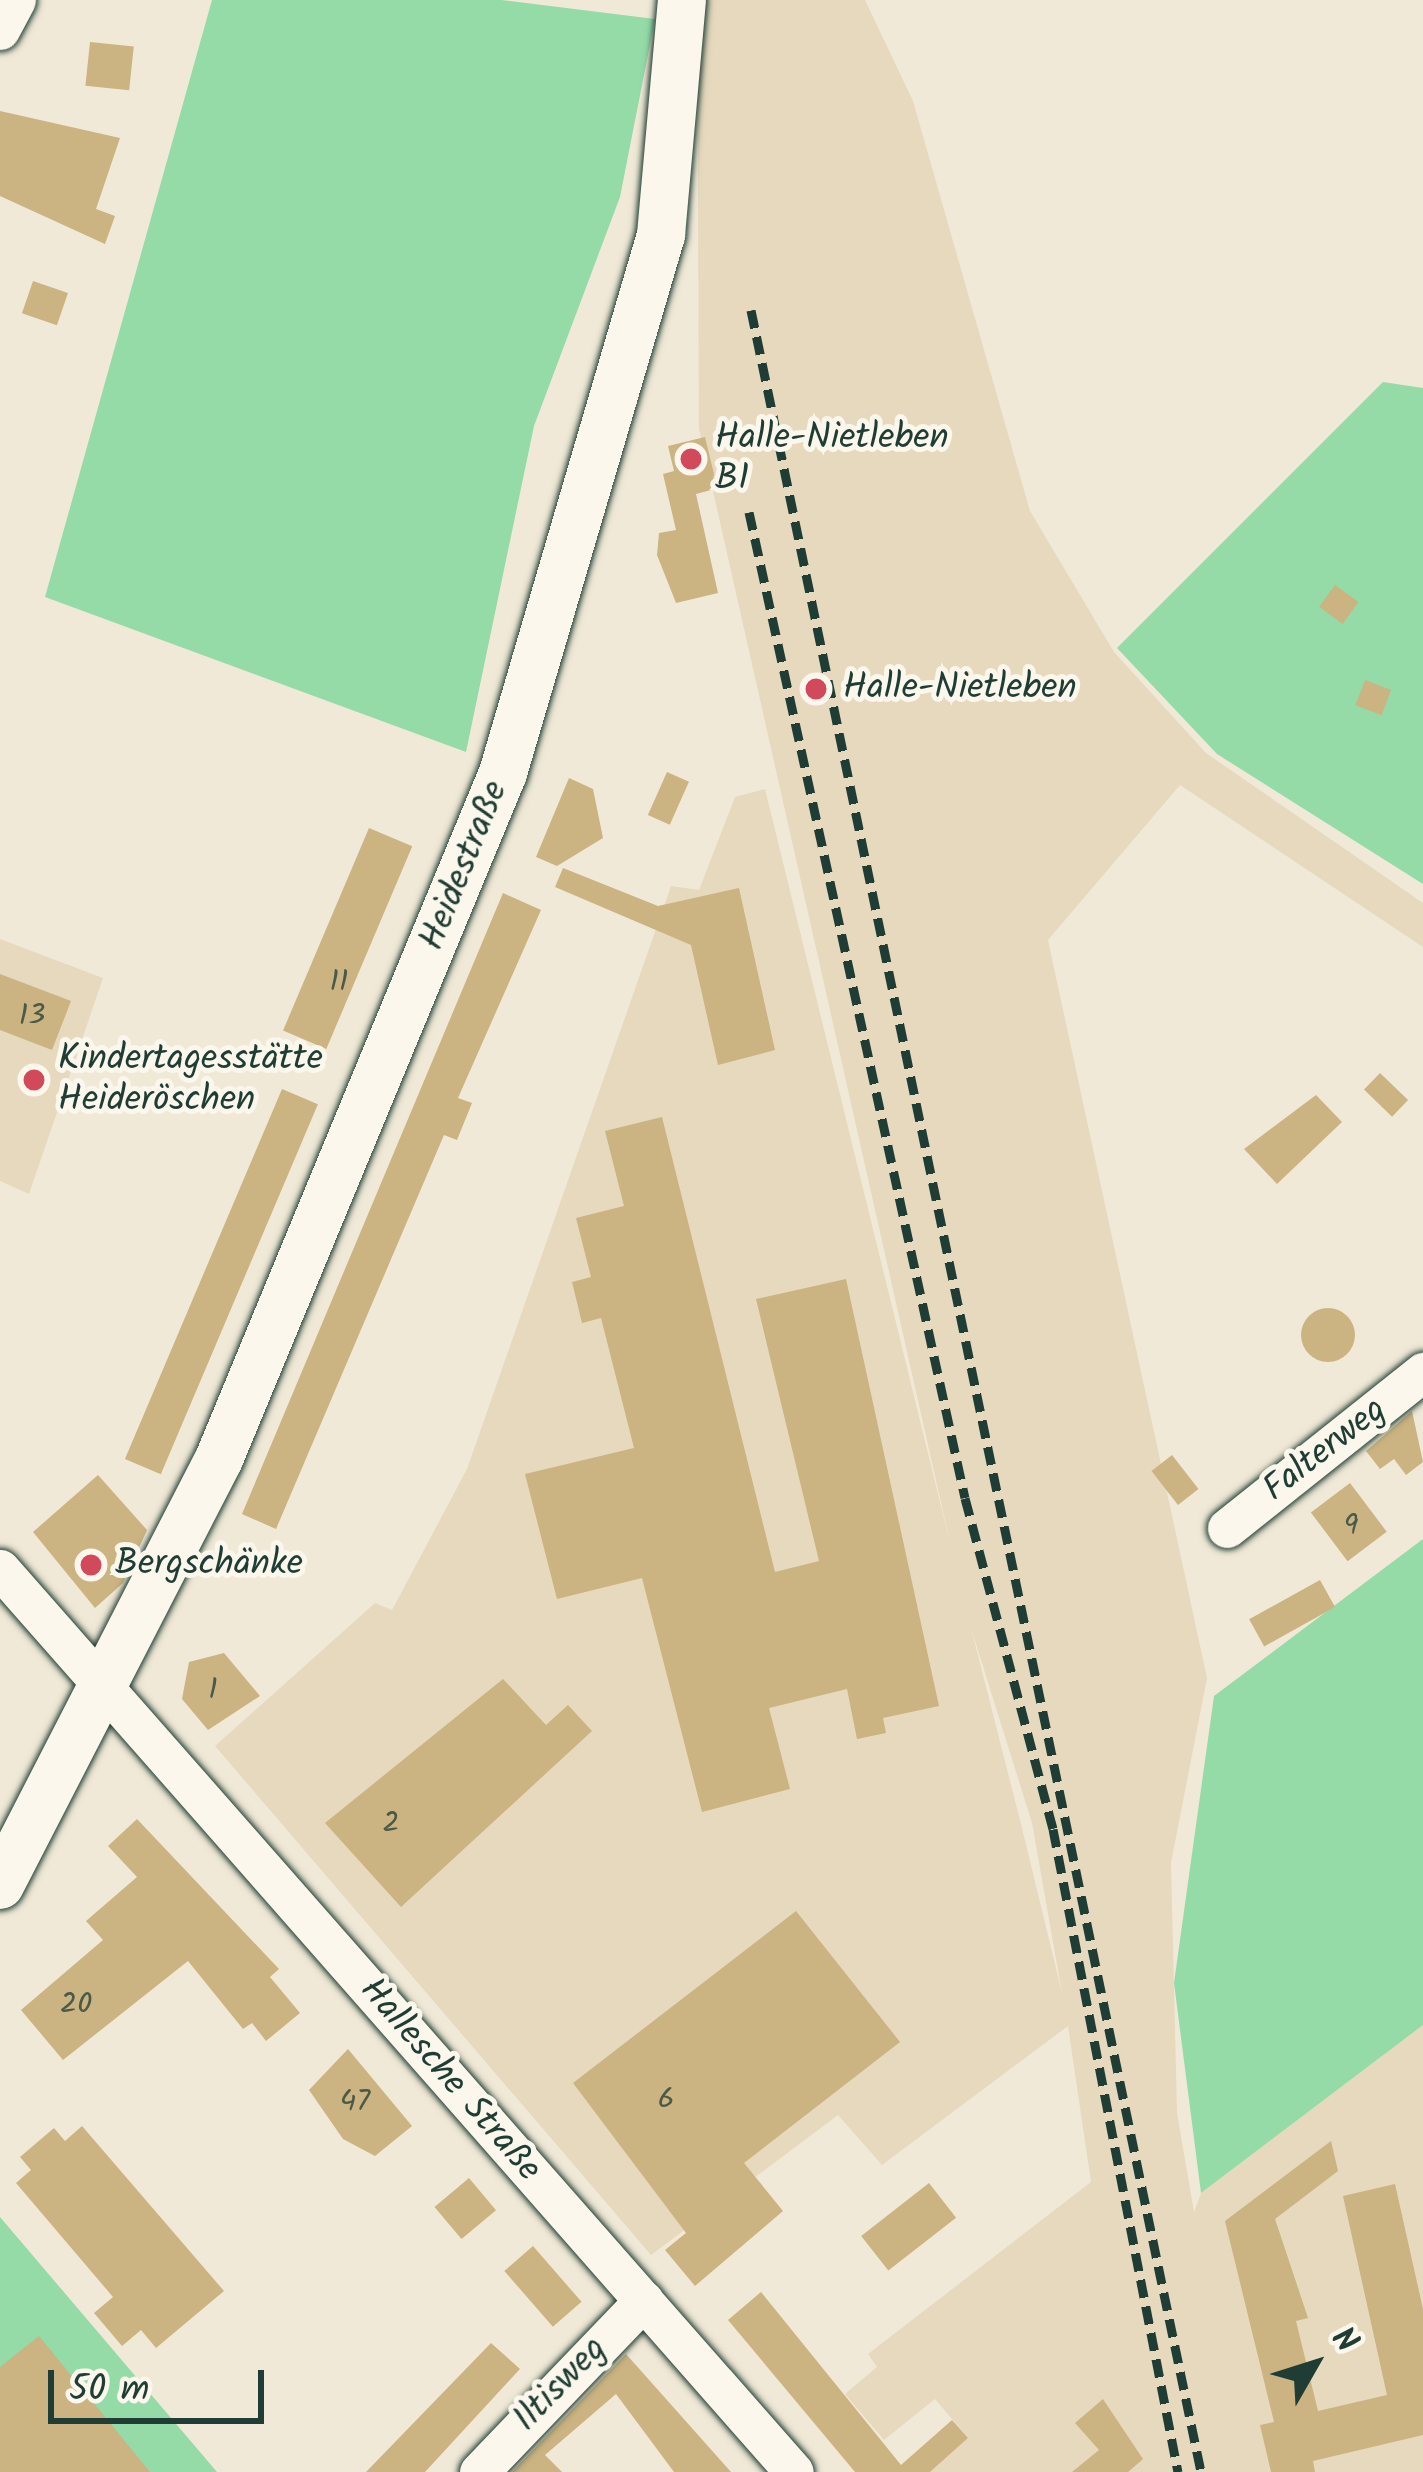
<!DOCTYPE html>
<html>
<head>
<meta charset="utf-8">
<style>
  body { margin:0 }
  #map { position:relative; width:1423px; height:2472px; overflow:hidden; background:#f1e9d7; font-family:Kalam,sans-serif }
  div>[style] { position:absolute }
  [style*='--x'] { left:calc(var(--x)*1px); top:calc(var(--y)*1px); width:calc(var(--w)*1px); rotate:calc(var(--a)*1deg) }
  .built>* { inset:0; background:#e6d9be }
  .green>* { inset:0; background:#94dba8 }
  .building>* { inset:0; background:#cbb382; transform-origin:0 0 }
  .round { border-radius:50% }
  .roads { filter:drop-shadow(0 0 3px #1f3d34) drop-shadow(0 0 3px #1f3d34) }
  .minor>* { height:39px; margin:-19.5px; padding:0 19.5px; transform-origin:19.5px; border-radius:19.5px; background:#fbf7ec }
  .major>* { height:48px; margin:-24px; padding:0 24px; transform-origin:24px; border-radius:24px; background:#fbf7ec }
  .rail>* { height:9px; margin-top:-4.5px; transform-origin:0; background:repeating-linear-gradient(90deg,#1f3d34 0 18px,transparent 0 27px) }
  .dots>* { width:33px; height:33px; translate:-50% -50%; box-sizing:border-box; border:6px solid #fbf7ec; border-radius:50% }
  span { translate:-50% -50%; white-space:nowrap; text-align:center; line-height:1.15; -webkit-text-stroke:10px #fbf7ec; paint-order:stroke }
  .number-label { font-size:30px; color:#4a5a48 }
  .number-label span { -webkit-text-stroke-width:0 }
  .poi-label { font-size:36px; color:#1f3d34 }
  .left { translate:0 -50%; text-align:left }
  .street-label { font-size:36px; color:#1f3d34 }
  .north { position:absolute; left:1255px; top:2304px; width:120px; height:120px; -webkit-text-stroke:9px #fbf7ec; paint-order:stroke; rotate:51deg; font-size:33px; font-weight:700; line-height:48px; text-align:center; color:#1f3d34 }
  .north::after { content:''; display:block; margin:auto; width:42px; height:54px; background:#1f3d34; clip-path:polygon(50% 0,100% 100%,50% 72%,0 100%) }
  .scale { position:absolute; left:48px; top:2370px; width:216px; height:54px; box-sizing:border-box; border:6px solid #1f3d34; border-top:0; padding-left:15px; font-size:36px; line-height:42px; white-space:nowrap; color:#1f3d34; -webkit-text-stroke:9px #fbf7ec; paint-order:stroke }
</style>
</head>
<body>
<div id="map">
  <div class="built">
    <div style="clip-path:polygon(evenodd,697px 0,865px 0,913px 101px,1030px 511px,1114px 652px,1206px 753px,1423px 903px,1423px 947px,1180px 785px,1048px 940px,1207px 1678px,1171px 1863px,1177px 2113px,1194px 2212px,1201px 2193px,1423px 2025px,1423px 2472px,930px 2472px,968px 2438px,935px 2399px,884px 2440px,845px 2394px,877px 2367px,868px 2354px,1091px 2182px,1068px 2026px,882px 2165px,838px 2115px,651px 2255px,215px 1746px,375px 1603px,392px 1610px,467px 1469px,671px 886px,699px 890px,735px 797px,765px 789px,951px 1547px,699px 429px,697px 0,971px 1628px,1032px 1823px,1062px 1993px,1021px 1824px,971px 1628px)"></div>
    <div style="clip-path:polygon(0 939px,103px 978px,29px 1194px,0 1181px)"></div>
  </div>
  <div class="green">
    <div style="clip-path:polygon(212px 0,501px 0,655px 19px,620px 197px,534px 426px,466px 752px,45px 597px)"></div>
    <div style="clip-path:polygon(1383px 382px,1423px 388px,1423px 884px,1217px 754px,1117px 648px)"></div>
    <div style="clip-path:polygon(1423px 1539px,1423px 2025px,1201px 2193px,1174px 1983px,1214px 1696px)"></div>
    <div style="clip-path:polygon(0 2217px,217px 2472px,0 2472px)"></div>
  </div>
  <div class="building">
    <div style="left:90px;top:42px;width:44px;height:44px;rotate:6deg"></div>
    <div style="clip-path:polygon(0 111px,120px 138px,96px 209px,115px 216px,105px 244px,0 196px)"></div>
    <div style="left:33px;top:281px;width:37px;height:34px;rotate:19deg"></div>
    <div style="clip-path:polygon(705px 437px,714px 474px,711px 490px,696px 494px,718px 593px,676px 603px,657px 555px,659px 533px,676px 530px,663px 474px,674px 471px,668px 446px)"></div>
    <div style="left:1335px;top:585px;width:29px;height:27px;rotate:36deg"></div>
    <div style="left:1365px;top:680px;width:28px;height:27px;rotate:21deg"></div>
    <div style="left:667px;top:772px;width:24px;height:47px;rotate:24deg"></div>
    <div style="clip-path:polygon(569px 778px,593px 789px,603px 838px,557px 866px,536px 857px)"></div>
    <div style="left:369px;top:828px;width:47px;height:220px;rotate:23deg"></div>
    <div style="clip-path:polygon(563px 868px,658px 906px,739px 888px,775px 1050px,718px 1065px,691px 945px,555px 887px)"></div>
    <div style="clip-path:polygon(503px 893px,541px 910px,458px 1098px,472px 1103px,457px 1140px,444px 1135px,276px 1529px,242px 1514px)"></div>
    <div style="clip-path:polygon(0 974px,71px 1001px,52px 1050px,0 1030px)"></div>
    <div style="left:1380px;top:1073px;width:39px;height:23px;rotate:44deg"></div>
    <div style="left:282px;top:1089px;width:39px;height:402px;rotate:23deg"></div>
    <div style="clip-path:polygon(1316px 1095px,1342px 1122px,1277px 1184px,1244px 1149px)"></div>
    <div style="clip-path:polygon(662px 1117px,775px 1572px,819px 1561px,756px 1299px,846px 1279px,939px 1706px,883px 1718px,886px 1733px,857px 1739px,847px 1689px,769px 1708px,790px 1789px,702px 1812px,642px 1578px,557px 1599px,525px 1474px,634px 1448px,601px 1318px,582px 1323px,572px 1282px,591px 1277px,576px 1218px,624px 1206px,605px 1131px)"></div>
    <div class="round" style="left:1301px;top:1308px;width:54px;height:54px"></div>
    <div style="clip-path:polygon(1412px 1411px,1423px 1462px,1406px 1475px,1394px 1459px,1380px 1469px,1366px 1451px)"></div>
    <div style="left:1172px;top:1455px;width:43px;height:26px;rotate:52deg"></div>
    <div style="clip-path:polygon(98px 1475px,147px 1530px,123px 1583px,95px 1608px,33px 1532px)"></div>
    <div style="left:1350px;top:1483px;width:61px;height:49px;rotate:53deg"></div>
    <div style="left:1320px;top:1580px;width:31px;height:81px;rotate:61deg"></div>
    <div style="clip-path:polygon(224px 1653px,260px 1696px,208px 1730px,182px 1699px,189px 1662px)"></div>
    <div style="clip-path:polygon(503px 1679px,546px 1725px,568px 1705px,592px 1731px,401px 1907px,325px 1823px)"></div>
    <div style="clip-path:polygon(137px 1819px,279px 1969px,270px 1977px,300px 2013px,266px 2041px,252px 2023px,243px 2029px,188px 1961px,63px 2060px,21px 2010px,103px 1940px,86px 1921px,137px 1877px,108px 1846px)"></div>
    <div style="clip-path:polygon(796px 1911px,900px 2042px,744px 2163px,783px 2211px,695px 2286px,665px 2250px,686px 2233px,573px 2083px)"></div>
    <div style="clip-path:polygon(348px 2049px,412px 2126px,375px 2156px,343px 2139px,309px 2090px)"></div>
    <div style="clip-path:polygon(82px 2126px,224px 2291px,156px 2348px,141px 2330px,122px 2346px,94px 2313px,113px 2297px,16px 2183px,31px 2170px,20px 2157px,54px 2128px,65px 2141px)"></div>
    <div style="clip-path:polygon(1331px 2141px,1338px 2171px,1275px 2219px,1308px 2318px,1296px 2321px,1318px 2411px,1387px 2395px,1343px 2196px,1395px 2184px,1423px 2309px,1423px 2435px,1313px 2461px,1315px 2472px,1271px 2472px,1260px 2425px,1274px 2422px,1225px 2221px)"></div>
    <div style="left:469px;top:2178px;width:42px;height:45px;rotate:50deg"></div>
    <div style="left:929px;top:2183px;width:44px;height:86px;rotate:52deg"></div>
    <div style="left:533px;top:2246px;width:74px;height:38px;rotate:49deg"></div>
    <div style="clip-path:polygon(761px 2292px,901px 2465px,952px 2420px,968px 2438px,930px 2472px,855px 2472px,728px 2320px)"></div>
    <div style="clip-path:polygon(39px 2336px,150px 2472px,0 2472px,0 2367px)"></div>
    <div style="clip-path:polygon(491px 2343px,520px 2369px,425px 2472px,366px 2472px)"></div>
    <div style="clip-path:polygon(626px 2354px,731px 2472px,674px 2472px,616px 2394px,545px 2455px,562px 2472px,512px 2472px)"></div>
    <div style="clip-path:polygon(1103px 2399px,1143px 2459px,1128px 2472px,1072px 2472px,1099px 2450px,1075px 2423px)"></div>
  </div>
  <div class="roads">
    <div class="minor">
      <div style="--x:0;--y:30;--w:34;--a:-62"></div>
      <div style="--x:1227;--y:1528;--w:251;--a:-38.5"></div>
      <div style="--x:0;--y:1569;--w:1202;--a:48.68"></div>
      <div style="--x:479;--y:2472;--w:238;--a:-46.2"></div>
    </div>
    <div class="major">
      <div style="--x:0;--y:1885;--w:479;--a:-62.8"></div>
      <div style="--x:219;--y:1459;--w:742;--a:-67.51"></div>
      <div style="--x:503;--y:773;--w:561;--a:-73.63"></div>
      <div style="--x:661;--y:235;--w:236;--a:-84.9"></div>
    </div>
  </div>
  <div class="rail">
    <div style="--x:751;--y:310;--w:2208;--a:78.24"></div>
    <div style="--x:749;--y:512;--w:1009;--a:77.64"></div>
    <div style="--x:965;--y:1498;--w:342;--a:75.1"></div>
    <div style="--x:1053;--y:1829;--w:655;--a:79"></div>
  </div>
  <div class="dots">
    <div style="left:691px;top:459px;background:#d1495b"></div>
    <div style="left:816px;top:689px;background:#d1495b"></div>
    <div style="left:34px;top:1080px;background:#d1495b"></div>
    <div style="left:91px;top:1565px;background:#d1495b"></div>
  </div>
  <div class="number-label">
    <span style="left:339px;top:982px">11</span>
    <span style="left:32px;top:1016px">13</span>
    <span style="left:1351px;top:1526px">9</span>
    <span style="left:213px;top:1690px">1</span>
    <span style="left:391px;top:1824px">2</span>
    <span style="left:76px;top:2005px">20</span>
    <span style="left:666px;top:2100px">6</span>
    <span style="left:355px;top:2102px">47</span>
  </div>
  <div class="poi-label">
    <span class="left" style="left:715px;top:459px">Halle-Nietleben<br>B1</span>
    <span class="left" style="left:843px;top:689px">Halle-Nietleben</span>
    <span class="left" style="left:58px;top:1080px">Kindertagesstätte<br>Heideröschen</span>
    <span class="left" style="left:115px;top:1565px">Bergschänke</span>
  </div>
  <div class="street-label">
    <span style="left:465px;top:866px;rotate:-68deg">Heidestraße</span>
    <span style="left:1325px;top:1450px;rotate:-38deg">Falterweg</span>
    <span style="left:450px;top:2080px;rotate:49deg">Hallesche Straße</span>
    <span style="left:561px;top:2385px;rotate:-46deg">Iltisweg</span>
  </div>
  <div class="north">N</div>
  <div class="scale">50 m</div>
</div>
</body>
</html>
